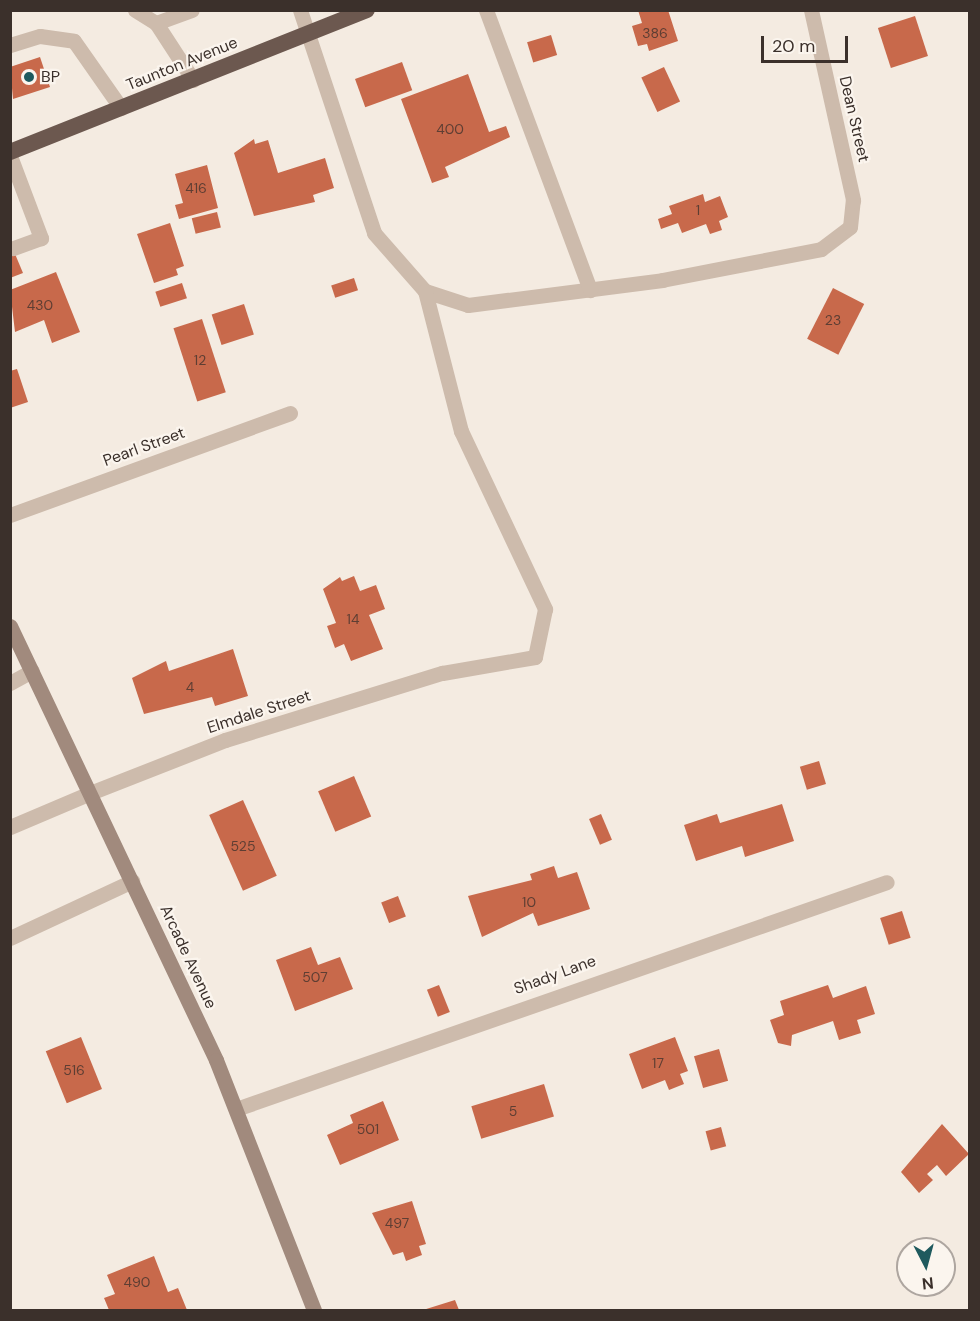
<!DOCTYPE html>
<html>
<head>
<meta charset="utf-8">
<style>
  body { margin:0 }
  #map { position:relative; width:980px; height:1321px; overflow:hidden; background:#f4ebe1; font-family:"DM Sans",sans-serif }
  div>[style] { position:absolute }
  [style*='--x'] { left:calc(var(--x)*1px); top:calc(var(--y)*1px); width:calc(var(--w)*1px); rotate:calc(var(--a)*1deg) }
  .building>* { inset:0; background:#c8694b; transform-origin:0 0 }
  .service>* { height:15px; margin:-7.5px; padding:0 7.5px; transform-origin:7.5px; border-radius:7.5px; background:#cdbbac }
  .minor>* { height:15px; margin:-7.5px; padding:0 7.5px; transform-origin:7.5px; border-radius:7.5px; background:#cdbbac }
  .secondary>* { height:15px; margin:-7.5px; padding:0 7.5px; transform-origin:7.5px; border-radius:7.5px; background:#a18a7d }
  .trunk>* { height:16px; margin:-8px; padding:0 8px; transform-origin:8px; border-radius:8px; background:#6c584f }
  .dots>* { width:16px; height:16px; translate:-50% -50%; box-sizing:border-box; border:3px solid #fbf5ee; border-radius:50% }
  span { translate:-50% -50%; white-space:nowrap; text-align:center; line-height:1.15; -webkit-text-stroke:4.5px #fbf5ee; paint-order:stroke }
  .number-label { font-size:14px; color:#5e3e33 }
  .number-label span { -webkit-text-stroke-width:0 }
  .street-label { font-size:16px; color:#3b302b }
  .poi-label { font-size:16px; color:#3b302b }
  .left { translate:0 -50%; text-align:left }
  .frame { position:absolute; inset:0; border:12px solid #3b302b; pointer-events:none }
  .north { position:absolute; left:896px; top:1237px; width:60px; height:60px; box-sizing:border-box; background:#fbf5ee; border:2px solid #aea6a0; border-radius:50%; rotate:174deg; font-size:16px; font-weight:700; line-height:24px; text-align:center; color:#3b302b }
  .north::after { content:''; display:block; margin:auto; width:21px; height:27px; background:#1f5a5e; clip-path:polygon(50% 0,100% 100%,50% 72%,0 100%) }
  .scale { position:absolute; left:761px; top:36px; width:87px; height:27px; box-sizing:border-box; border:3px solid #3b302b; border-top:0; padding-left:8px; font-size:18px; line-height:21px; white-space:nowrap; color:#3b302b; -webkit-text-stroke:4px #fbf5ee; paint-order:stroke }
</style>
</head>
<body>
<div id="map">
  <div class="building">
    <div style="clip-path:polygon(638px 10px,668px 10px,678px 41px,649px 51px,647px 44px,638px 46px,632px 26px,642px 23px)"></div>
    <div style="left:915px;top:16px;width:42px;height:39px;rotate:72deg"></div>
    <div style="left:551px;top:35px;width:21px;height:25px;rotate:73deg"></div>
    <div style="clip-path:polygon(40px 57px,50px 87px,13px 99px,10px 67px)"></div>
    <div style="left:402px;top:62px;width:30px;height:50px;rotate:70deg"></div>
    <div style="left:664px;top:67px;width:38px;height:25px;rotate:65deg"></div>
    <div style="clip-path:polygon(468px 74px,489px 132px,506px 126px,510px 137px,445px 167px,449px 177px,432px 183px,401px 99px)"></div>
    <div style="clip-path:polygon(254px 139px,255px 144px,268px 140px,278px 173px,325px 158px,334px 188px,313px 195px,315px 202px,254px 216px,234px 153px)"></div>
    <div style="clip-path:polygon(207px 165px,218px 208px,179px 219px,175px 205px,183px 203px,175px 174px)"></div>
    <div style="clip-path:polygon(703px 194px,705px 202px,720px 196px,728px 217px,719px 221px,722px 230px,710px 234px,706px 224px,682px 233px,678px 223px,661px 229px,658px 219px,672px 214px,669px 206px)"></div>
    <div style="left:217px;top:212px;width:16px;height:26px;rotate:76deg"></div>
    <div style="clip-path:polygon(170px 223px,184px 266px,176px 269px,178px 275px,154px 283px,137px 234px)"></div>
    <div style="clip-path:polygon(10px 242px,23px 273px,10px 278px)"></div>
    <div style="clip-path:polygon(56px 272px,80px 332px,52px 343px,44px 320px,15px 332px,10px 290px)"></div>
    <div style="left:354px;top:278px;width:13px;height:24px;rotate:72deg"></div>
    <div style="left:182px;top:283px;width:16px;height:28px;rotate:72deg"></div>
    <div style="left:833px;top:288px;width:35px;height:57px;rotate:27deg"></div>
    <div style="left:244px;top:304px;width:32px;height:34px;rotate:72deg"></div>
    <div style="left:202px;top:319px;width:77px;height:30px;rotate:72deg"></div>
    <div style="clip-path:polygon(17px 369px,28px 402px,10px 408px,10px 371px)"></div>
    <div style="clip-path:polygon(354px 576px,360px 591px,376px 585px,385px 609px,369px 615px,383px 649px,351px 661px,344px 644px,335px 648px,327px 626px,336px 623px,323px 589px,340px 577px,342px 581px)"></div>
    <div style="clip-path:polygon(233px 649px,248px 696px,215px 706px,212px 697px,144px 714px,132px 678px,166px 661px,169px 671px)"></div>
    <div style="left:819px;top:761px;width:24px;height:20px;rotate:73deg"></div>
    <div style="left:354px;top:776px;width:44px;height:39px;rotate:67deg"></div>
    <div style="left:243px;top:800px;width:83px;height:37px;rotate:66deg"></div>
    <div style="clip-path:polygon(782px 804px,794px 841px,745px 857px,742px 846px,696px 861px,684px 825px,717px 814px,720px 823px)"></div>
    <div style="left:601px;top:814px;width:28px;height:13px;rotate:67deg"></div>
    <div style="clip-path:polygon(554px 866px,558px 878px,577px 872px,590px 909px,538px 926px,533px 913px,482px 937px,468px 896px,532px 880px,530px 874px)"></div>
    <div style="left:398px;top:896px;width:22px;height:18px;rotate:69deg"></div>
    <div style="left:902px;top:911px;width:28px;height:23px;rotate:72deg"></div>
    <div style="clip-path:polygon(311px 947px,318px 965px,340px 957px,353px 989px,295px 1011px,276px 960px)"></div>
    <div style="left:439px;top:985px;width:29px;height:13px;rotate:68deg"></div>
    <div style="clip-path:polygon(828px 985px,833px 998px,866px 986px,875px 1014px,857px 1020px,861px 1033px,839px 1040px,833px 1021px,792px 1035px,791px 1046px,778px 1043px,770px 1020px,784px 1015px,780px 1001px)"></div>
    <div style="left:81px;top:1037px;width:56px;height:38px;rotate:68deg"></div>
    <div style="clip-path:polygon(675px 1037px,688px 1071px,680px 1074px,684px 1084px,669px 1090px,665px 1080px,642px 1089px,629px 1054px)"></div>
    <div style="left:719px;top:1049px;width:33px;height:26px;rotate:74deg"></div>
    <div style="left:544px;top:1084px;width:34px;height:76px;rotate:73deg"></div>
    <div style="clip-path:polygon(383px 1101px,399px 1140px,340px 1165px,327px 1135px,353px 1123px,350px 1115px)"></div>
    <div style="clip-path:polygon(942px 1124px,969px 1154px,946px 1176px,937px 1165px,927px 1174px,933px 1180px,919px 1193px,901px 1172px)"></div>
    <div style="left:721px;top:1127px;width:20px;height:16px;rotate:75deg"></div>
    <div style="clip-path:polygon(412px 1201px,426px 1244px,419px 1246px,422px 1255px,406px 1261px,403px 1252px,393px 1255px,372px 1213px)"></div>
    <div style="clip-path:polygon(154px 1256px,168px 1292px,178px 1288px,187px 1310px,109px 1310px,104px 1298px,115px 1294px,107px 1275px)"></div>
    <div style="clip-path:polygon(455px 1300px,459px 1310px,423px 1310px)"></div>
  </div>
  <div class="service">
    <div style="--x:135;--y:10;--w:25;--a:32"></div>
    <div style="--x:156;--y:23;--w:68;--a:57"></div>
    <div style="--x:300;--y:10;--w:235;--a:71.6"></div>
    <div style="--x:374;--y:233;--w:77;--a:48.7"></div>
    <div style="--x:425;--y:291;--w:45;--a:18"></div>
    <div style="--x:468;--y:305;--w:196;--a:-7.3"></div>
    <div style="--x:662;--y:280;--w:162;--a:-11"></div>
    <div style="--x:821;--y:249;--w:36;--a:-37"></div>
    <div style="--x:850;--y:227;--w:27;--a:-84"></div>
    <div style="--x:486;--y:10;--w:299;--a:69.6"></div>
    <div style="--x:156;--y:23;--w:38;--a:-20"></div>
    <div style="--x:10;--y:45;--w:31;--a:-17"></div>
    <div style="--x:40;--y:36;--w:34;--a:8"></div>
    <div style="--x:74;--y:41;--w:82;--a:55"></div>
    <div style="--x:10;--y:156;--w:88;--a:69.3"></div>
    <div style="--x:41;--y:238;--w:30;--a:160"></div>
    <div style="--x:425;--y:291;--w:145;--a:75.6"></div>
    <div style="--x:461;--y:431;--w:197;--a:64.7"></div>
    <div style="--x:545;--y:609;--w:49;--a:101.8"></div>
    <div style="--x:535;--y:657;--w:94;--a:170.2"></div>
    <div style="--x:10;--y:683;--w:25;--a:-29"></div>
    <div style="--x:10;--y:827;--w:87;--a:-23"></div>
  </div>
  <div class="minor">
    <div style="--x:811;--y:10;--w:195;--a:77.5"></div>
    <div style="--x:10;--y:515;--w:298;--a:-20"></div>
    <div style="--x:90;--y:793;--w:145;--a:-21.4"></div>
    <div style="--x:225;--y:740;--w:227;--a:-17.2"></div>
    <div style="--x:10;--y:938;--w:135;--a:-25"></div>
    <div style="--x:236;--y:1109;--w:689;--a:-19.22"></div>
  </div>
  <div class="secondary">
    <div style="--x:10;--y:626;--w:480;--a:64.6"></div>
    <div style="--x:216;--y:1060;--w:269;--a:68.6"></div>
  </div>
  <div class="trunk">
    <div style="--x:10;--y:152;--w:384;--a:-21.7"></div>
  </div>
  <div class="dots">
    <div style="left:29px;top:77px;background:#1f5a5e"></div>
  </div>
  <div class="number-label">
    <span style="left:655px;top:33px">386</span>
    <span style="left:450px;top:129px">400</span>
    <span style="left:196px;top:188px">416</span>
    <span style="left:698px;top:210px">1</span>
    <span style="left:40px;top:305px">430</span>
    <span style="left:833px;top:320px">23</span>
    <span style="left:200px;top:360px">12</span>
    <span style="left:353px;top:619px">14</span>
    <span style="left:190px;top:687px">4</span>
    <span style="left:243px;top:846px">525</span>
    <span style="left:529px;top:902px">10</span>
    <span style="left:315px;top:977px">507</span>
    <span style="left:658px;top:1063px">17</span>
    <span style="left:74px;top:1070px">516</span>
    <span style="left:513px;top:1111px">5</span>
    <span style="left:368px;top:1129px">501</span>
    <span style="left:397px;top:1223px">497</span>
    <span style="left:137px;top:1282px">490</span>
  </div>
  <div class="street-label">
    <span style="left:182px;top:64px;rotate:-22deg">Taunton Avenue</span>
    <span style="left:854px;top:119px;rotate:77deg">Dean Street</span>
    <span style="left:144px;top:447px;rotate:-20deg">Pearl Street</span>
    <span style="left:259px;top:712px;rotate:-18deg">Elmdale Street</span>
    <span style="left:188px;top:957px;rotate:65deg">Arcade Avenue</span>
    <span style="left:555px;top:975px;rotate:-20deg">Shady Lane</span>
  </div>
  <div class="poi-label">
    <span class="left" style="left:41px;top:77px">BP</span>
  </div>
  <div class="frame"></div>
  <div class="north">N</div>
  <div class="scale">20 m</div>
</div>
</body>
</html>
